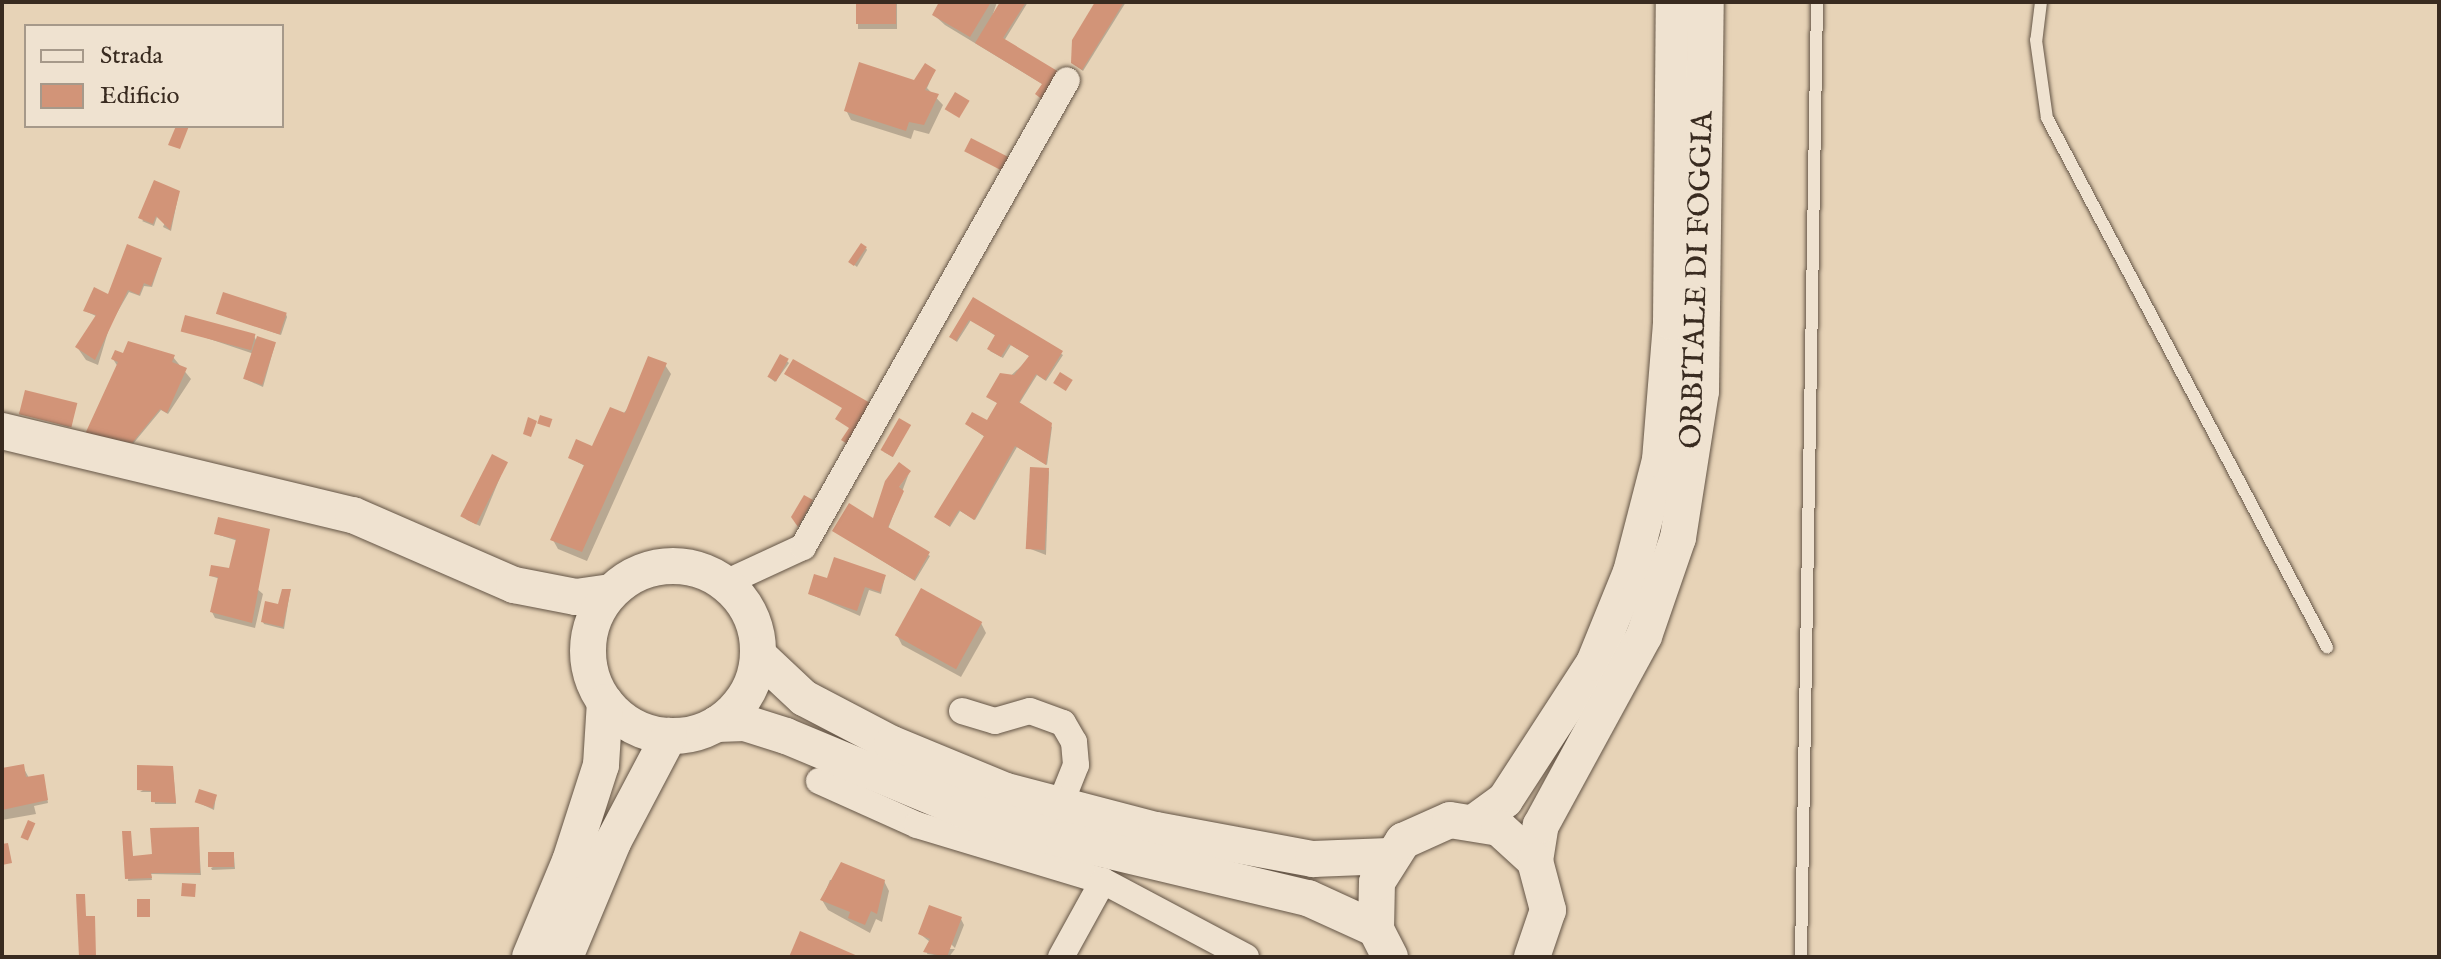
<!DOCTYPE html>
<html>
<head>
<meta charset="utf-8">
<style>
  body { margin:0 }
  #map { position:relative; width:2441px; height:959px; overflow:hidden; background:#e7d3b7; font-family:"IM FELL English",serif }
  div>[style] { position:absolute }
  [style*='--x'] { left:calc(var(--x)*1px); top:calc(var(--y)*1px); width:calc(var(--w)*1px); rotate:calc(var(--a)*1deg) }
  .shadow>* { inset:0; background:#0003; transform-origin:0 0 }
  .building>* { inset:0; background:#d29478; transform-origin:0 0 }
  .roads { filter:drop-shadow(0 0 2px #645546) drop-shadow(0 0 2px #645546) }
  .lane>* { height:12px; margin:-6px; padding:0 6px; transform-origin:6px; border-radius:6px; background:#efe2d0 }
  .street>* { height:26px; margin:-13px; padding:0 13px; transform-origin:13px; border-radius:13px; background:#efe2d0 }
  .secondary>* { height:36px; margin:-18px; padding:0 18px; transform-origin:18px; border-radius:18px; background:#efe2d0 }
  .secondary>.ring { margin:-18px; padding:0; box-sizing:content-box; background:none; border:36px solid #efe2d0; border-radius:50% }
  span { translate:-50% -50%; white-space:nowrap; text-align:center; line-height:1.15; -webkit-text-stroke:7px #efe2d0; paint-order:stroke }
  .street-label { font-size:30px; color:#392b20 }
  .frame { position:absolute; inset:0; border:4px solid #392b20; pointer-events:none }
  .legend { position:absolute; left:24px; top:24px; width:260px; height:104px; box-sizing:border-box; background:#efe2d0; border:2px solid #a6998a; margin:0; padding:10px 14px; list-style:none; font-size:24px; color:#392b20 }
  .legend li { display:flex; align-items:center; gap:16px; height:40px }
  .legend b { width:40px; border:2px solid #a6998a }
</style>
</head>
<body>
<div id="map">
  <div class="shadow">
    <div style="left:858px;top:2px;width:39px;height:27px"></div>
    <div style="clip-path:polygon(941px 2px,997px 2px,991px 20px,1002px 2px,1028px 2px,1004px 41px,1058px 74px,1044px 85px,945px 25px,934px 15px)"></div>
    <div style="clip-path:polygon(1097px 2px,1126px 2px,1083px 71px,1073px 63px)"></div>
    <div style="clip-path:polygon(934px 72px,927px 88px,943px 105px,929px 134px,914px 130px,911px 139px,851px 120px,846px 110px,919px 83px)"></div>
    <div style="clip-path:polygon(179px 192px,171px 231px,163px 227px,166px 220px,157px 217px,154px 226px,142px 221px)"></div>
    <div style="clip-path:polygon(866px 248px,867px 250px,857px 267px,852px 263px)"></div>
    <div style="clip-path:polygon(161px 260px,152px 287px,144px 286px,140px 296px,129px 292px,110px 325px,98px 365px,86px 360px,77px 347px,98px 317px,85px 311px)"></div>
    <div style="clip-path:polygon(974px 300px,1063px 355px,1046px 381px,1037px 375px,1019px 404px,1052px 427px,1047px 465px,1017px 447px,975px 520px,960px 511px,950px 527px,937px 517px,985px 437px,967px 424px,987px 423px,999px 404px,988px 397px,1031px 357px,1011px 345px,1003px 358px,990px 351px,996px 336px,971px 320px,957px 342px,953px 339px)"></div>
    <div style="clip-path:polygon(219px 314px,286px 314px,287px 317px,281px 335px)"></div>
    <div style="clip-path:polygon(183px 330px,254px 336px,257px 342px,275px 344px,263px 387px,245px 379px,254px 354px)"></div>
    <div style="clip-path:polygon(781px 356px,789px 363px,775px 382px,770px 378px)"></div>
    <div style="clip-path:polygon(173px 357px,191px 379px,168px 414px,161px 410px,132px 445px,88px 436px,118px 367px,113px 359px)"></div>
    <div style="clip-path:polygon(665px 365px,671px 374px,587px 561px,558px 549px,553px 540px,585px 466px,570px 458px,592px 450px)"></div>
    <div style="clip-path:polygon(75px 405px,69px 427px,18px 412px)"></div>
    <div style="clip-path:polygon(909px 426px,893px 457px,884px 452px)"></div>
    <div style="clip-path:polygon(506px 463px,480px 526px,467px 520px,465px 518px)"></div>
    <div style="clip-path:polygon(1048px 470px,1049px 472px,1046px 555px,1028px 548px)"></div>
    <div style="clip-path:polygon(909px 473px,888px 529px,930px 556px,915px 581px,834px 531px,874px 521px)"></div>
    <div style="clip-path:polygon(812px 502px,813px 504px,800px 527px,793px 517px)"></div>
    <div style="clip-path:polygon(268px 530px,256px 588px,263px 594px,255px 628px,215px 618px,212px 612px,220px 579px,211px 576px,231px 570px,238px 541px,216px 534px)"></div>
    <div style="clip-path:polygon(885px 577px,881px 594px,869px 590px,860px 616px,810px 594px,828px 583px)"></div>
    <div style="clip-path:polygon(290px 591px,284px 629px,264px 624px,263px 622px)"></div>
    <div style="clip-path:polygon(981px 623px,986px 633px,961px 677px,902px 645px,897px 635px)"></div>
    <div style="clip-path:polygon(23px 767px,29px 778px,44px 779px,48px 803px,34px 806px,36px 814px,2px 820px,2px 770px)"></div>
    <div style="clip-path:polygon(173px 770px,176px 804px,155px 804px,154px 792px,140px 792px)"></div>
    <div style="clip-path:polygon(216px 796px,214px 810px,197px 802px)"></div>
    <div style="clip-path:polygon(198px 829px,201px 875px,151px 874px,152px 880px,128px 881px,130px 833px,133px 858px,154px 856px)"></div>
    <div style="clip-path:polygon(234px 856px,235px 869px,212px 870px,211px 868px)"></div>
    <div style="clip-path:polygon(830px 880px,884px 881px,889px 891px,882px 922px,876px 919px,870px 933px,828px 910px,822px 900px)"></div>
    <div style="clip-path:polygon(961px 919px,964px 925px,955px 948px,949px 942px,949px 949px,955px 949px,949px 957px,927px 954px,930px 942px,920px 934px)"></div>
  </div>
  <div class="building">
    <div style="left:856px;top:2px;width:40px;height:22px"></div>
    <div style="clip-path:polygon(939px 2px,991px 2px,970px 37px,932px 15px)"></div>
    <div style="clip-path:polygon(1000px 2px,1026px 2px,1003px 38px,1059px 72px,1043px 100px,1035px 94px,1042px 84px,975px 43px)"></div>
    <div style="clip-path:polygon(1095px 2px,1124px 2px,1082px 70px,1071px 63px,1072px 40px)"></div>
    <div style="clip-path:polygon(859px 62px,914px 80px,925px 63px,936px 70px,925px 90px,939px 94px,924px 125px,909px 122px,906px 131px,844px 111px)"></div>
    <div style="left:955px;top:92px;width:17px;height:20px;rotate:31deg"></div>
    <div style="clip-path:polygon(176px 126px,189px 126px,180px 149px,168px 145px)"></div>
    <div style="left:971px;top:138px;width:48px;height:15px;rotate:27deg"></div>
    <div style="clip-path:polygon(154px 180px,180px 191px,170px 230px,156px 216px,153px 224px,138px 218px)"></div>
    <div style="left:861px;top:243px;width:7px;height:23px;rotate:34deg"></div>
    <div style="clip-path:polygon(127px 244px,162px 258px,151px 286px,144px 283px,139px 295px,128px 290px,95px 360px,75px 347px,96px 315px,83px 311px,94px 287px,108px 294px)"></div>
    <div style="left:223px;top:292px;width:67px;height:23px;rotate:18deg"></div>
    <div style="clip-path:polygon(973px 297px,1063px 351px,1045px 380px,1036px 374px,1019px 402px,1052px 423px,1046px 465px,1015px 446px,974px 520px,959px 510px,949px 526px,934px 517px,984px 436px,965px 424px,972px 412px,987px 420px,997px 403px,986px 397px,1000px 373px,1014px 375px,1029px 356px,1009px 344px,1001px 357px,987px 349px,995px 335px,969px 320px,956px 341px,949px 337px)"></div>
    <div style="left:185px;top:315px;width:73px;height:17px;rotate:15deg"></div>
    <div style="left:257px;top:336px;width:20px;height:45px;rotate:18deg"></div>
    <div style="clip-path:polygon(128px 341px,175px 355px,172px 362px,187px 368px,167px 413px,160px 409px,132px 443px,85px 434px,118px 362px,111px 359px,115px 350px,123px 353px)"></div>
    <div style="left:780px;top:354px;width:10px;height:26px;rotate:29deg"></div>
    <div style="clip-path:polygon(648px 356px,667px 363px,582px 552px,550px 540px,584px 465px,568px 458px,576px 439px,592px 446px,610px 407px,625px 413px)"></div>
    <div style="clip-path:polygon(793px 359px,872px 404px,849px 445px,841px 440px,849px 428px,835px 419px,842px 408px,784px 374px)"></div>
    <div style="left:1060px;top:372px;width:15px;height:13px;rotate:32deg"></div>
    <div style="left:25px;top:390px;width:54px;height:25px;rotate:14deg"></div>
    <div style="left:540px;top:415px;width:13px;height:9px;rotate:18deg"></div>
    <div style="clip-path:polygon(528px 417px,537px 421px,531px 437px,523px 434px)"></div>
    <div style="left:899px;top:418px;width:14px;height:37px;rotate:30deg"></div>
    <div style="left:492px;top:454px;width:18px;height:70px;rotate:27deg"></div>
    <div style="clip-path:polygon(899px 462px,911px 471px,899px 487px,904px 491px,888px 527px,930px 552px,914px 580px,832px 531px,849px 503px,873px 518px,885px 481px)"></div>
    <div style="left:1030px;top:467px;width:19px;height:82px;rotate:3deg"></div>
    <div style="clip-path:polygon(804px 495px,813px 500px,798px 527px,791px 517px)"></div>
    <div style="clip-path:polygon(218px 517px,270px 529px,252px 623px,210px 612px,218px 577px,209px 576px,211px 565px,229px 568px,236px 539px,214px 534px)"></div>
    <div style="clip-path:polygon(834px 557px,886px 575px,880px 592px,865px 587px,857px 611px,808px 594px,814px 574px,827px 578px)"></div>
    <div style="left:921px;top:588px;width:70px;height:54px;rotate:29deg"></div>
    <div style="clip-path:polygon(282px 589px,291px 589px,283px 627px,261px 622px,265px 601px,278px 604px)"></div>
    <div style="clip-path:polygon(24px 764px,26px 777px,44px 774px,48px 800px,2px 810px,2px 768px)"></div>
    <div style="clip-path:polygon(137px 765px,173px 766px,176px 803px,151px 802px,151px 791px,137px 790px)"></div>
    <div style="left:199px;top:789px;width:19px;height:14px;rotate:18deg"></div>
    <div style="left:28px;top:820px;width:8px;height:19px;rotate:23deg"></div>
    <div style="clip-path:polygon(199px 827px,200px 873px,151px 873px,152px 878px,125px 879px,122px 831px,131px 831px,133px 856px,152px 854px,150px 828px)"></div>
    <div style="clip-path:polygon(8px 843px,12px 863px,2px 865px,2px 844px)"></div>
    <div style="left:234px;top:852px;width:15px;height:26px;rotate:90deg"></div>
    <div style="clip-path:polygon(841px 862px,885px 880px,877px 914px,871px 911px,865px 925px,848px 918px,850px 912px,820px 900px)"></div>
    <div style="left:182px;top:883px;width:14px;height:13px;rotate:4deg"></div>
    <div style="clip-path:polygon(76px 894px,85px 894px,86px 916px,95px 916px,96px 957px,79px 957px)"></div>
    <div style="left:137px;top:899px;width:13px;height:18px"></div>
    <div style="clip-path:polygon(929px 905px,962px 917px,947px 957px,923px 952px,930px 939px,918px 934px)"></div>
    <div style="clip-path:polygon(800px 931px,860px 957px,789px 957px)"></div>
  </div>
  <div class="roads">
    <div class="lane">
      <div style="--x:2041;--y:2;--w:38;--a:97"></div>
      <div style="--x:2036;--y:40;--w:79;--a:82"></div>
      <div style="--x:2047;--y:118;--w:599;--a:62.11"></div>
      <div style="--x:1801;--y:957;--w:955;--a:-89.04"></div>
    </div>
    <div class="street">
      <div style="--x:725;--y:583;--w:86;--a:-24.8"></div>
      <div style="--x:803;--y:547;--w:536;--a:-60.52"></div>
      <div style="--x:962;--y:711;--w:34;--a:17"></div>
      <div style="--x:995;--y:721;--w:36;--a:-16"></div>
      <div style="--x:1030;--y:711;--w:35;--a:20"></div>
      <div style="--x:1063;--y:723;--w:22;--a:60"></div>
      <div style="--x:1074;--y:742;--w:23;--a:85"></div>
      <div style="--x:1076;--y:765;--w:43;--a:111.8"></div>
      <div style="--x:819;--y:781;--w:107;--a:24.2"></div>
      <div style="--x:917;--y:825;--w:194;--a:16.8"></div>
      <div style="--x:1103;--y:881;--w:162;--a:28"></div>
      <div style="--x:1061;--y:957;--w:87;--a:-61.1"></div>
    </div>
    <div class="secondary">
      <div style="--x:2;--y:431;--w:361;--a:13.5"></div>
      <div style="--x:353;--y:515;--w:176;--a:23.5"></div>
      <div style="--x:514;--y:585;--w:63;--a:11"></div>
      <div style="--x:576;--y:597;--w:35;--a:-8"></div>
      <div class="ring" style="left:588px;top:566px;width:134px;height:134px"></div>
      <div style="--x:758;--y:655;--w:63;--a:43.1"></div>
      <div style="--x:804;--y:698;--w:99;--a:27.6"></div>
      <div style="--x:892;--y:744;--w:123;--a:22.4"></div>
      <div style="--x:1006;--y:791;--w:155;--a:14.6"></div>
      <div style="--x:1156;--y:830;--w:160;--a:10.5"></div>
      <div style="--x:1313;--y:859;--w:76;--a:-2.3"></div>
      <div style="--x:717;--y:724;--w:28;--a:-2"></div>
      <div style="--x:745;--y:723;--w:43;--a:17.6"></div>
      <div style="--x:786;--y:736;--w:193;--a:22.6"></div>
      <div style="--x:964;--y:810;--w:104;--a:16.7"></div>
      <div style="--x:1064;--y:840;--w:251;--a:13.4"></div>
      <div style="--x:1308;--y:898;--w:75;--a:24.5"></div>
      <div style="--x:1476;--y:821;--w:36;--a:-36"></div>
      <div style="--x:1505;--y:800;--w:163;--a:-57"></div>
      <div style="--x:1594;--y:663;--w:98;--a:-67.9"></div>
      <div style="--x:1631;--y:572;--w:116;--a:-75.5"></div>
      <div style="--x:1660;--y:460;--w:138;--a:-85.4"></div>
      <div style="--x:1671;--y:322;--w:320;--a:-89.5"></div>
      <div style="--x:1535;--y:861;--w:36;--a:-81"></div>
      <div style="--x:1541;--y:825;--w:215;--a:-61.4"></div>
      <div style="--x:1644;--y:636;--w:104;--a:-70.9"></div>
      <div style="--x:1678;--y:538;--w:149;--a:-81.1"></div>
      <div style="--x:1701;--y:391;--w:389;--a:-89.3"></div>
      <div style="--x:530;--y:957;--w:104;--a:-67.4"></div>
      <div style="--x:570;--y:861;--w:101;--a:-72.1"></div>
      <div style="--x:601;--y:765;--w:63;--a:-86.4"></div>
      <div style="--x:565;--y:957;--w:125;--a:-67.3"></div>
      <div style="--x:613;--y:842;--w:120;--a:-62.2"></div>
      <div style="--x:1390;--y:957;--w:31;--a:-117"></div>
      <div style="--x:1376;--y:929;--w:47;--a:-88.8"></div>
      <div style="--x:1377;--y:882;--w:49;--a:-57.6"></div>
      <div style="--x:1403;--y:841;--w:51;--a:-24.1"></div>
      <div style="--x:1450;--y:820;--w:50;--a:9.3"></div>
      <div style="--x:1499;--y:828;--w:49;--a:42.5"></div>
      <div style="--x:1535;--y:861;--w:51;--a:75.1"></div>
      <div style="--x:1548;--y:910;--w:50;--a:108.8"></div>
    </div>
  </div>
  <div class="street-label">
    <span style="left:1698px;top:280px;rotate:-88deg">ORBITALE DI FOGGIA</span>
  </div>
  <div class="frame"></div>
  <ul class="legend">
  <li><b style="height:10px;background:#efe2d0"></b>Strada</li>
  <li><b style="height:22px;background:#d29478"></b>Edificio</li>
  </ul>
</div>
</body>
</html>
